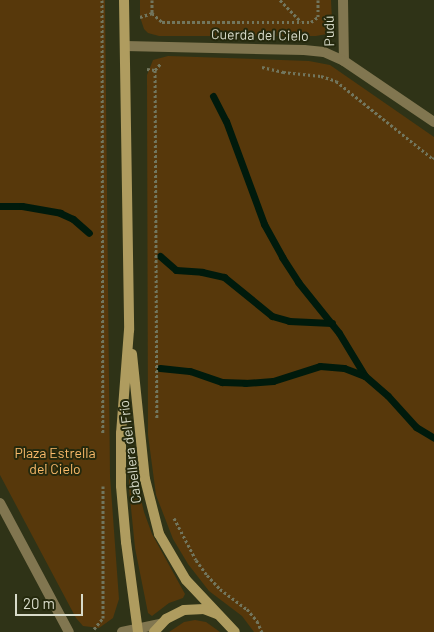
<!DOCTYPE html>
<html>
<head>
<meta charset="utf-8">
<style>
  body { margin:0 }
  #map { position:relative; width:434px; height:632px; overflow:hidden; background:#2f3317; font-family:Barlow,sans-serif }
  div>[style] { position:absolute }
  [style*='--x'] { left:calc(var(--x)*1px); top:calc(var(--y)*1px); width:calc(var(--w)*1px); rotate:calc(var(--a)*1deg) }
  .green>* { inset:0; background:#57380b }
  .stream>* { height:7px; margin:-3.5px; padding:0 3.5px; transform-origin:3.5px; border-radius:3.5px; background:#001a0c }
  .path>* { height:3px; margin-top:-1.5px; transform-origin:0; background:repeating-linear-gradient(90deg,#72765e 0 2.5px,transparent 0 5px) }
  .street>* { height:10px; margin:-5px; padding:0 5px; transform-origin:5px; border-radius:5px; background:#817650 }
  .secondary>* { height:10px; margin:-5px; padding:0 5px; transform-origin:5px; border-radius:5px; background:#af9c5f }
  span { translate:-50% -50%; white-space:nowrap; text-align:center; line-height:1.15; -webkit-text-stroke:4px #25290d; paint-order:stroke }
  .street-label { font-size:14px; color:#d8dbca }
  .park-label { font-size:14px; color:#faba6a }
  .scale { position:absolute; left:15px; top:594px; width:68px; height:22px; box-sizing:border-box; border:2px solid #d8dbca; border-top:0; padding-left:6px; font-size:15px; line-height:18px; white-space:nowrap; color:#d8dbca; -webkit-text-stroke:4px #25290d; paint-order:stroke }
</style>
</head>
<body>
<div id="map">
  <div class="green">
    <div style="clip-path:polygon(0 0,105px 0,110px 476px,119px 599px,113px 618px,99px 628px,83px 626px,76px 618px,0 475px)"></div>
    <div style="clip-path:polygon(140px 0,331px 0,332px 21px,327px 34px,316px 36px,159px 36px,148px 33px,144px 29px,140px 17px)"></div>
    <div style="clip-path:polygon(168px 56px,309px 61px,330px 65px,434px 137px,434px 632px,254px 632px,242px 616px,209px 591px,188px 564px,173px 539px,156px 495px,148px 435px,147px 75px,153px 60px)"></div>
    <div style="clip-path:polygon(133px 466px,144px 512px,152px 534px,185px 594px,183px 598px,169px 603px,152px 616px,148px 613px,135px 548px,129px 488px,129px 469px)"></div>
    <div style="clip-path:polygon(195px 620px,206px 622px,220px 632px,169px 632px,184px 622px)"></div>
  </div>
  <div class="stream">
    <div style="--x:213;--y:96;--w:28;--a:63"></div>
    <div style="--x:226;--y:121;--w:110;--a:69.7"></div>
    <div style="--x:264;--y:224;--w:38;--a:61"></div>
    <div style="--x:282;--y:257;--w:30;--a:57"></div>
    <div style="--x:298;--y:282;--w:65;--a:51.2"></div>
    <div style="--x:339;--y:333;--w:50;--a:58.8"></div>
    <div style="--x:0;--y:206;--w:22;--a:0"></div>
    <div style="--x:22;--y:206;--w:39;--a:10"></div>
    <div style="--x:60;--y:213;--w:14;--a:25"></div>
    <div style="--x:73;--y:219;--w:21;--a:41"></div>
    <div style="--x:160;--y:256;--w:21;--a:41"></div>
    <div style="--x:176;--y:270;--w:26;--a:4"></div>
    <div style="--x:202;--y:272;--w:23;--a:13"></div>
    <div style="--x:224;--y:277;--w:62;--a:39.1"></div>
    <div style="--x:272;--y:316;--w:18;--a:16"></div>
    <div style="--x:289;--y:321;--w:43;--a:2.7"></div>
    <div style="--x:160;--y:368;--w:30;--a:6"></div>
    <div style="--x:190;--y:371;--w:34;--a:19"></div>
    <div style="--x:222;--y:382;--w:23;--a:2"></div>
    <div style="--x:245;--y:383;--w:28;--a:-4"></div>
    <div style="--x:273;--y:381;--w:49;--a:-17.7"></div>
    <div style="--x:320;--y:366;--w:24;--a:5"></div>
    <div style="--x:344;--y:368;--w:22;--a:21"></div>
    <div style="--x:365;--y:376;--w:30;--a:41"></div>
    <div style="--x:388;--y:396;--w:42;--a:47.9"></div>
    <div style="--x:416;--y:427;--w:21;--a:31"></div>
  </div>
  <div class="path">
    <div style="--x:102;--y:0;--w:434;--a:89.9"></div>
    <div style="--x:152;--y:0;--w:13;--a:90"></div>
    <div style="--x:280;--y:0;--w:30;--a:46"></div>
    <div style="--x:152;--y:13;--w:13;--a:42"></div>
    <div style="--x:162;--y:22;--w:149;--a:0"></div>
    <div style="--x:311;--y:22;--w:9;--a:-36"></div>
    <div style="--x:318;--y:17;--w:17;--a:-90"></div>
    <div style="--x:140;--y:17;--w:13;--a:-18"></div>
    <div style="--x:262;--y:67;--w:22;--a:13"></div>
    <div style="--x:283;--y:72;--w:38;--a:6"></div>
    <div style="--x:321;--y:76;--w:16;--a:18"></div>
    <div style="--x:336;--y:81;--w:124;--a:38.8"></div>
    <div style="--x:433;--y:159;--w:2;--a:-63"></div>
    <div style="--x:147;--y:69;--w:8;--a:7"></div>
    <div style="--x:155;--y:70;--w:9;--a:-49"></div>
    <div style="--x:155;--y:70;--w:349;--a:89.7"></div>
    <div style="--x:174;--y:518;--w:47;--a:62.4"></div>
    <div style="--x:196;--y:560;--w:19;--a:54"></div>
    <div style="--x:207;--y:575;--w:19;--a:47"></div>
    <div style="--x:220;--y:589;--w:34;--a:37"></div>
    <div style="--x:247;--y:609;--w:16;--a:50"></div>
    <div style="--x:257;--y:621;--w:12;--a:66"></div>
    <div style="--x:94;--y:629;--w:14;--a:-51"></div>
    <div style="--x:103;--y:618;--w:132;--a:-90"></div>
  </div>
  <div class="street">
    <div style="--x:343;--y:0;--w:61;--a:89.1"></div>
    <div style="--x:125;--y:46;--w:179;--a:1.3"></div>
    <div style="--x:304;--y:50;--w:20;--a:6"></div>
    <div style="--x:324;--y:52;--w:22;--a:24"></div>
    <div style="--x:344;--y:61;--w:109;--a:34.1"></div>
    <div style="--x:0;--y:503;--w:146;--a:61.9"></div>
    <div style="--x:122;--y:632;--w:40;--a:-12"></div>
  </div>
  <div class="secondary">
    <div style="--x:124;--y:0;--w:330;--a:89.1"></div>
    <div style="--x:129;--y:330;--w:103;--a:94.4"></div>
    <div style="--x:121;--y:433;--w:53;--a:90"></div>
    <div style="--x:121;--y:486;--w:56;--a:84.9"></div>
    <div style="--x:126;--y:542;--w:91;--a:82.4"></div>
    <div style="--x:132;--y:354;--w:126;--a:84.1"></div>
    <div style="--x:145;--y:479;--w:57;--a:75.7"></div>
    <div style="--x:159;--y:534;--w:53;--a:59.6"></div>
    <div style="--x:186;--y:580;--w:71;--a:46.7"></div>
    <div style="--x:154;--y:632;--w:18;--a:-47"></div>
    <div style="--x:166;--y:619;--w:20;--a:-27"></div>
    <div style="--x:184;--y:610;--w:20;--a:-3"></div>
    <div style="--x:204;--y:609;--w:14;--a:21"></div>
  </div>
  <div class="street-label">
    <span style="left:329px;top:31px;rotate:-91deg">Pudú</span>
    <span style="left:260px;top:35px;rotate:1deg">Cuerda del Cielo</span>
    <span style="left:130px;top:452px;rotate:-97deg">Cabellera del Frío</span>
  </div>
  <div class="park-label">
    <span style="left:55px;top:461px">Plaza Estrella<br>del Cielo</span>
  </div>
  <div class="scale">20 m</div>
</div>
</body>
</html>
